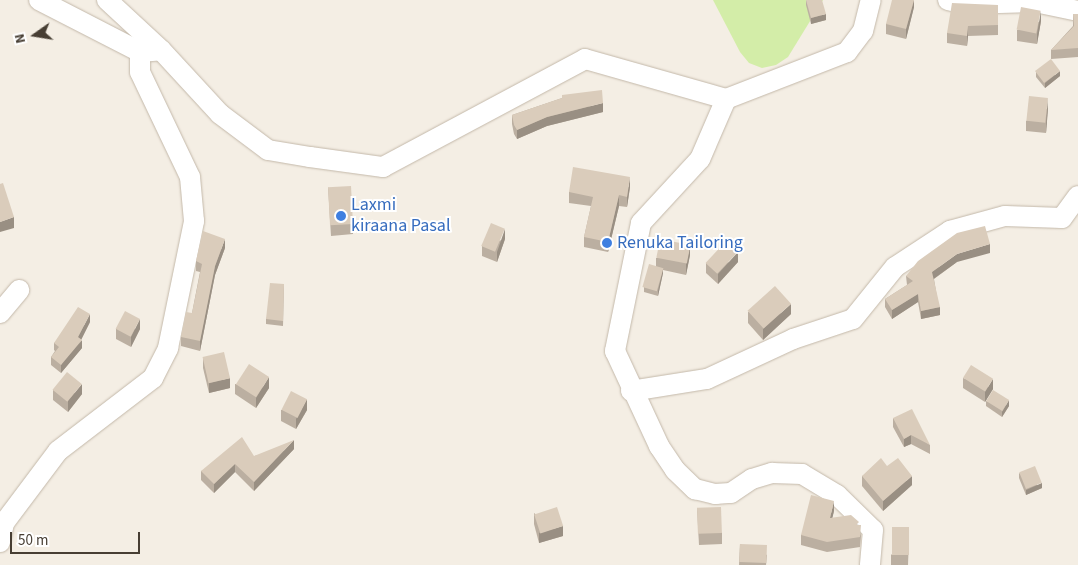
<!DOCTYPE html>
<html>
<head>
<meta charset="utf-8">
<style>
  body { margin:0 }
  #map { position:relative; width:1078px; height:565px; overflow:hidden; background:#f4eee4; font-family:"Source Sans 3",sans-serif }
  div>[style] { position:absolute }
  [style*='--x'] { left:calc(var(--x)*1px); top:calc(var(--y)*1px); width:calc(var(--w)*1px); rotate:calc(var(--a)*1deg) }
  .green>* { inset:0; background:#d3eda8 }
  .roads { filter:drop-shadow(0 0 1px #c3b8a9) drop-shadow(0 0 1px #c3b8a9) }
  .minor>* { height:20px; margin:-10px; padding:0 10px; transform-origin:10px; border-radius:10px; background:#fff }
  .wall>* { inset:0; background:#bbafa1 }
  .shaded-wall>* { inset:0; background:#998f83 }
  .building>* { inset:0; background:#daccbb; transform-origin:0 0 }
  .dots>* { width:14px; height:14px; translate:-50% -50%; box-sizing:border-box; border:2px solid #fff; border-radius:50% }
  span { translate:-50% -50%; white-space:nowrap; text-align:center; line-height:1.15; -webkit-text-stroke:4px #fff; paint-order:stroke }
  .shop-label { font-size:18px; color:#366cbe }
  .left { translate:0 -50%; text-align:left }
  .north { position:absolute; left:10px; top:10px; width:50px; height:50px; -webkit-text-stroke:4px #fff; paint-order:stroke; rotate:257deg; font-size:14px; font-weight:700; line-height:20px; text-align:center; color:#473e33 }
  .north::after { content:''; display:block; margin:auto; width:18px; height:22px; background:#473e33; clip-path:polygon(50% 0,100% 100%,50% 72%,0 100%) }
  .scale { position:absolute; left:10px; top:532px; width:130px; height:22px; box-sizing:border-box; border:2px solid #473e33; border-top:0; padding-left:6px; font-size:15px; line-height:18px; white-space:nowrap; color:#473e33; -webkit-text-stroke:4px #fff; paint-order:stroke }
</style>
</head>
<body>
<div id="map">
  <div class="green">
    <div style="clip-path:polygon(713px 0,823px 0,788px 57px,776px 65px,762px 68px,749px 63px,740px 52px)"></div>
  </div>
  <div class="roads">
    <div class="minor">
      <div style="--x:39;--y:0;--w:114;--a:27.2"></div>
      <div style="--x:140;--y:52;--w:21;--a:-5"></div>
      <div style="--x:161;--y:50;--w:87;--a:47.3"></div>
      <div style="--x:220;--y:114;--w:60;--a:36.9"></div>
      <div style="--x:268;--y:150;--w:43;--a:9.5"></div>
      <div style="--x:310;--y:157;--w:74;--a:7.8"></div>
      <div style="--x:383;--y:167;--w:229;--a:-28.1"></div>
      <div style="--x:585;--y:59;--w:147;--a:15.8"></div>
      <div style="--x:726;--y:99;--w:65;--a:113.4"></div>
      <div style="--x:700;--y:159;--w:87;--a:132.7"></div>
      <div style="--x:641;--y:223;--w:131;--a:101.5"></div>
      <div style="--x:615;--y:351;--w:105;--a:65.1"></div>
      <div style="--x:659;--y:446;--w:29;--a:56"></div>
      <div style="--x:675;--y:470;--w:28;--a:44"></div>
      <div style="--x:695;--y:489;--w:21;--a:14"></div>
      <div style="--x:715;--y:494;--w:16;--a:-4"></div>
      <div style="--x:731;--y:493;--w:25;--a:-34"></div>
      <div style="--x:752;--y:479;--w:21;--a:-17"></div>
      <div style="--x:772;--y:473;--w:30;--a:2"></div>
      <div style="--x:802;--y:474;--w:41;--a:31"></div>
      <div style="--x:837;--y:495;--w:50;--a:44.2"></div>
      <div style="--x:873;--y:530;--w:35;--a:95"></div>
      <div style="--x:107;--y:0;--w:74;--a:42.8"></div>
      <div style="--x:948;--y:0;--w:16;--a:14"></div>
      <div style="--x:964;--y:4;--w:71;--a:-1.6"></div>
      <div style="--x:1035;--y:2;--w:44;--a:11.8"></div>
      <div style="--x:726;--y:99;--w:130;--a:-21.2"></div>
      <div style="--x:847;--y:52;--w:26;--a:-53"></div>
      <div style="--x:863;--y:31;--w:32;--a:-76"></div>
      <div style="--x:0;--y:313;--w:30;--a:-50"></div>
      <div style="--x:631;--y:391;--w:77;--a:-9"></div>
      <div style="--x:707;--y:379;--w:95;--a:-24.9"></div>
      <div style="--x:793;--y:339;--w:63;--a:-18.4"></div>
      <div style="--x:853;--y:319;--w:67;--a:-51.1"></div>
      <div style="--x:895;--y:267;--w:66;--a:-33.2"></div>
      <div style="--x:950;--y:231;--w:57;--a:-15.3"></div>
      <div style="--x:1005;--y:216;--w:57;--a:2"></div>
      <div style="--x:1062;--y:218;--w:27;--a:-54"></div>
      <div style="--x:0;--y:542;--w:19;--a:-78"></div>
      <div style="--x:4;--y:523;--w:90;--a:-53.1"></div>
      <div style="--x:58;--y:451;--w:120;--a:-37.5"></div>
      <div style="--x:153;--y:378;--w:34;--a:-63"></div>
      <div style="--x:168;--y:348;--w:130;--a:-78.4"></div>
      <div style="--x:194;--y:221;--w:44;--a:-95.2"></div>
      <div style="--x:190;--y:177;--w:116;--a:-115.5"></div>
      <div style="--x:140;--y:72;--w:20;--a:-90"></div>
    </div>
  </div>
  <div class="wall">
    <div style="clip-path:polygon(806px 0,826px 20px,811px 24px,806px 5px)"></div>
    <div style="clip-path:polygon(914px 0,914px 7px,906px 39px,886px 34px,886px 24px)"></div>
    <div style="clip-path:polygon(998px 5px,998px 35px,968px 36px,967px 46px,947px 43px,947px 33px)"></div>
    <div style="clip-path:polygon(1073px 14px,1078px 14px,1078px 57px,1051px 59px,1051px 50px,1073px 26px)"></div>
    <div style="clip-path:polygon(1041px 21px,1037px 44px,1017px 41px,1017px 30px)"></div>
    <div style="clip-path:polygon(1036px 72px,1060px 76px,1045px 88px,1036px 77px)"></div>
    <div style="clip-path:polygon(562px 95px,603px 112px,547px 126px,517px 139px,514px 134px,512px 124px,512px 115px,562px 98px)"></div>
    <div style="clip-path:polygon(1048px 108px,1046px 133px,1026px 131px,1026px 121px)"></div>
    <div style="clip-path:polygon(328px 187px,353px 224px,353px 234px,331px 236px)"></div>
    <div style="clip-path:polygon(630px 187px,627px 207px,619px 206px,608px 252px,584px 247px,584px 237px,591px 206px,569px 203px,569px 192px)"></div>
    <div style="clip-path:polygon(505px 239px,497px 262px,482px 256px,482px 246px)"></div>
    <div style="clip-path:polygon(225px 248px,215px 275px,200px 351px,181px 346px,181px 337px,192px 313px,200px 272px,196px 271px,196px 261px)"></div>
    <div style="clip-path:polygon(990px 253px,957px 262px,934px 279px,940px 315px,921px 319px,918px 302px,892px 319px,885px 307px,885px 299px,907px 285px,906px 276px)"></div>
    <div style="clip-path:polygon(690px 255px,686px 275px,663px 270px,663px 273px,658px 296px,644px 292px,644px 287px,656px 266px,656px 258px)"></div>
    <div style="clip-path:polygon(738px 262px,718px 284px,706px 273px,706px 263px)"></div>
    <div style="clip-path:polygon(284px 284px,283px 326px,266px 324px,266px 319px)"></div>
    <div style="clip-path:polygon(748px 312px,791px 314px,763px 340px,748px 323px)"></div>
    <div style="clip-path:polygon(90px 322px,81px 340px,82px 348px,61px 373px,51px 365px,51px 357px,55px 351px,54px 350px,54px 343px)"></div>
    <div style="clip-path:polygon(116px 329px,140px 329px,131px 347px,116px 339px)"></div>
    <div style="clip-path:polygon(203px 357px,230px 388px,209px 393px,203px 368px)"></div>
    <div style="clip-path:polygon(963px 378px,993px 389px,985px 402px,963px 388px)"></div>
    <div style="clip-path:polygon(235px 384px,269px 388px,256px 408px,235px 394px)"></div>
    <div style="clip-path:polygon(53px 390px,82px 394px,68px 412px,53px 400px)"></div>
    <div style="clip-path:polygon(986px 401px,1009px 406px,1002px 417px,986px 406px)"></div>
    <div style="clip-path:polygon(281px 410px,307px 410px,296px 429px,281px 421px)"></div>
    <div style="clip-path:polygon(893px 418px,930px 445px,930px 454px,911px 444px,904px 447px,893px 427px)"></div>
    <div style="clip-path:polygon(294px 449px,254px 491px,235px 472px,214px 493px,201px 480px,201px 471px,254px 456px)"></div>
    <div style="clip-path:polygon(887px 466px,912px 485px,883px 511px,862px 486px,862px 476px)"></div>
    <div style="clip-path:polygon(1019px 473px,1042px 488px,1026px 495px,1019px 478px)"></div>
    <div style="clip-path:polygon(697px 508px,722px 533px,722px 544px,699px 545px)"></div>
    <div style="clip-path:polygon(834px 511px,832px 518px,859px 525px,861px 536px,860px 547px,827px 552px,801px 545px,801px 535px)"></div>
    <div style="clip-path:polygon(534px 513px,563px 536px,539px 543px,534px 524px)"></div>
    <div style="clip-path:polygon(909px 537px,908px 565px,891px 565px,891px 555px)"></div>
    <div style="clip-path:polygon(740px 544px,767px 555px,766px 565px,739px 565px)"></div>
  </div>
  <div class="shaded-wall">
    <div style="clip-path:polygon(914px 0,914px 7px,906px 39px,906px 29px)"></div>
    <div style="clip-path:polygon(1041px 11px,1041px 21px,1037px 44px,1037px 34px)"></div>
    <div style="clip-path:polygon(826px 14px,826px 20px,811px 24px,811px 18px)"></div>
    <div style="clip-path:polygon(968px 26px,968px 36px,967px 46px,967px 36px)"></div>
    <div style="clip-path:polygon(1060px 71px,1060px 76px,1045px 88px,1045px 83px)"></div>
    <div style="clip-path:polygon(1048px 98px,1048px 108px,1046px 133px,1046px 123px)"></div>
    <div style="clip-path:polygon(603px 103px,603px 112px,547px 126px,517px 139px,517px 130px,547px 117px)"></div>
    <div style="clip-path:polygon(630px 177px,630px 187px,627px 207px,627px 197px)"></div>
    <div style="clip-path:polygon(619px 195px,619px 206px,608px 252px,608px 242px)"></div>
    <div style="clip-path:polygon(14px 217px,14px 228px,0 232px,0 222px)"></div>
    <div style="clip-path:polygon(505px 229px,505px 239px,497px 262px,497px 252px)"></div>
    <div style="clip-path:polygon(225px 239px,225px 248px,215px 275px,200px 351px,200px 341px,215px 266px)"></div>
    <div style="clip-path:polygon(990px 244px,990px 253px,957px 262px,932px 280px,932px 272px,957px 254px)"></div>
    <div style="clip-path:polygon(690px 245px,690px 255px,686px 275px,686px 264px)"></div>
    <div style="clip-path:polygon(738px 252px,738px 262px,718px 284px,718px 274px)"></div>
    <div style="clip-path:polygon(663px 268px,663px 273px,658px 296px,658px 291px)"></div>
    <div style="clip-path:polygon(918px 294px,918px 302px,892px 319px,892px 310px)"></div>
    <div style="clip-path:polygon(791px 304px,791px 314px,763px 340px,763px 329px)"></div>
    <div style="clip-path:polygon(940px 307px,940px 315px,921px 319px,921px 311px)"></div>
    <div style="clip-path:polygon(90px 314px,90px 322px,79px 344px,82px 340px,82px 348px,61px 373px,61px 365px,78px 337px)"></div>
    <div style="clip-path:polygon(140px 319px,140px 329px,131px 347px,131px 337px)"></div>
    <div style="clip-path:polygon(269px 377px,269px 388px,256px 408px,256px 398px)"></div>
    <div style="clip-path:polygon(230px 378px,230px 388px,209px 393px,209px 383px)"></div>
    <div style="clip-path:polygon(993px 379px,993px 389px,985px 402px,985px 392px)"></div>
    <div style="clip-path:polygon(82px 384px,82px 394px,68px 412px,68px 401px)"></div>
    <div style="clip-path:polygon(307px 399px,307px 410px,296px 429px,296px 419px)"></div>
    <div style="clip-path:polygon(1009px 400px,1009px 406px,1002px 417px,1002px 412px)"></div>
    <div style="clip-path:polygon(911px 435px,911px 444px,904px 447px,904px 439px)"></div>
    <div style="clip-path:polygon(294px 440px,294px 449px,254px 491px,254px 482px)"></div>
    <div style="clip-path:polygon(235px 464px,235px 472px,214px 493px,214px 484px)"></div>
    <div style="clip-path:polygon(912px 476px,912px 485px,883px 511px,883px 501px)"></div>
    <div style="clip-path:polygon(1042px 483px,1042px 488px,1026px 495px,1026px 490px)"></div>
    <div style="clip-path:polygon(834px 501px,834px 511px,830px 528px,830px 518px)"></div>
    <div style="clip-path:polygon(563px 526px,563px 536px,539px 543px,539px 533px)"></div>
  </div>
  <div class="building">
    <div style="clip-path:polygon(806px 0,822px 0,826px 14px,811px 18px)"></div>
    <div style="clip-path:polygon(892px 0,914px 0,906px 29px,886px 24px)"></div>
    <div style="clip-path:polygon(952px 3px,998px 5px,998px 25px,968px 26px,967px 36px,947px 33px)"></div>
    <div style="left:1021px;top:7px;width:20px;height:23px;rotate:11deg"></div>
    <div style="clip-path:polygon(1073px 14px,1078px 14px,1078px 48px,1051px 50px,1074px 26px)"></div>
    <div style="left:1051px;top:59px;width:15px;height:20px;rotate:53deg"></div>
    <div style="clip-path:polygon(602px 90px,603px 103px,547px 117px,517px 130px,514px 125px,512px 115px,562px 98px,562px 95px)"></div>
    <div style="left:1029px;top:96px;width:19px;height:25px;rotate:6deg"></div>
    <div style="clip-path:polygon(573px 167px,630px 177px,627px 197px,619px 195px,608px 242px,584px 237px,593px 197px,569px 192px)"></div>
    <div style="clip-path:polygon(3px 183px,14px 217px,0 222px,0 184px)"></div>
    <div style="left:351px;top:186px;width:38px;height:23px;rotate:87deg"></div>
    <div style="left:491px;top:223px;width:15px;height:25px;rotate:23deg"></div>
    <div style="clip-path:polygon(985px 226px,990px 244px,957px 254px,932px 272px,940px 307px,921px 311px,918px 294px,892px 310px,885px 299px,913px 281px,906px 276px,918px 261px,957px 233px)"></div>
    <div style="clip-path:polygon(203px 231px,225px 239px,215px 266px,200px 341px,181px 337px,186px 312px,192px 313px,202px 264px,196px 261px)"></div>
    <div style="left:660px;top:239px;width:31px;height:19px;rotate:11deg"></div>
    <div style="left:726px;top:241px;width:16px;height:30px;rotate:43deg"></div>
    <div style="left:649px;top:264px;width:15px;height:24px;rotate:16deg"></div>
    <div style="clip-path:polygon(270px 283px,284px 284px,283px 321px,266px 319px)"></div>
    <div style="left:775px;top:286px;width:24px;height:37px;rotate:48deg"></div>
    <div style="clip-path:polygon(78px 307px,90px 314px,78px 337px,82px 340px,61px 365px,51px 357px,59px 347px,54px 343px)"></div>
    <div style="left:125px;top:311px;width:17px;height:20px;rotate:28deg"></div>
    <div style="left:224px;top:352px;width:27px;height:22px;rotate:77deg"></div>
    <div style="left:249px;top:364px;width:24px;height:24px;rotate:33deg"></div>
    <div style="left:971px;top:365px;width:26px;height:15px;rotate:32deg"></div>
    <div style="left:67px;top:372px;width:19px;height:23px;rotate:39deg"></div>
    <div style="left:993px;top:390px;width:19px;height:13px;rotate:32deg"></div>
    <div style="left:291px;top:391px;width:18px;height:21px;rotate:27deg"></div>
    <div style="clip-path:polygon(912px 409px,930px 445px,911px 435px,904px 439px,893px 418px)"></div>
    <div style="clip-path:polygon(242px 437px,254px 456px,294px 440px,254px 482px,235px 464px,214px 484px,201px 471px)"></div>
    <div style="clip-path:polygon(881px 458px,887px 466px,898px 458px,912px 476px,883px 501px,862px 476px)"></div>
    <div style="left:1035px;top:466px;width:18px;height:17px;rotate:68deg"></div>
    <div style="clip-path:polygon(811px 495px,834px 501px,830px 518px,851px 515px,859px 522px,856px 525px,861px 525px,860px 537px,827px 542px,801px 535px)"></div>
    <div style="left:557px;top:507px;width:20px;height:24px;rotate:72deg"></div>
    <div style="left:721px;top:507px;width:26px;height:24px;rotate:88deg"></div>
    <div style="left:892px;top:527px;width:17px;height:28px"></div>
    <div style="left:740px;top:544px;width:27px;height:18px;rotate:2deg"></div>
  </div>
  <div class="dots">
    <div style="left:341px;top:216px;background:#3f7fe0"></div>
    <div style="left:607px;top:243px;background:#3f7fe0"></div>
  </div>
  <div class="shop-label">
    <span class="left" style="left:351px;top:216px">Laxmi<br>kiraana Pasal</span>
    <span class="left" style="left:617px;top:243px">Renuka Tailoring</span>
  </div>
  <div class="north">N</div>
  <div class="scale">50 m</div>
</div>
</body>
</html>
